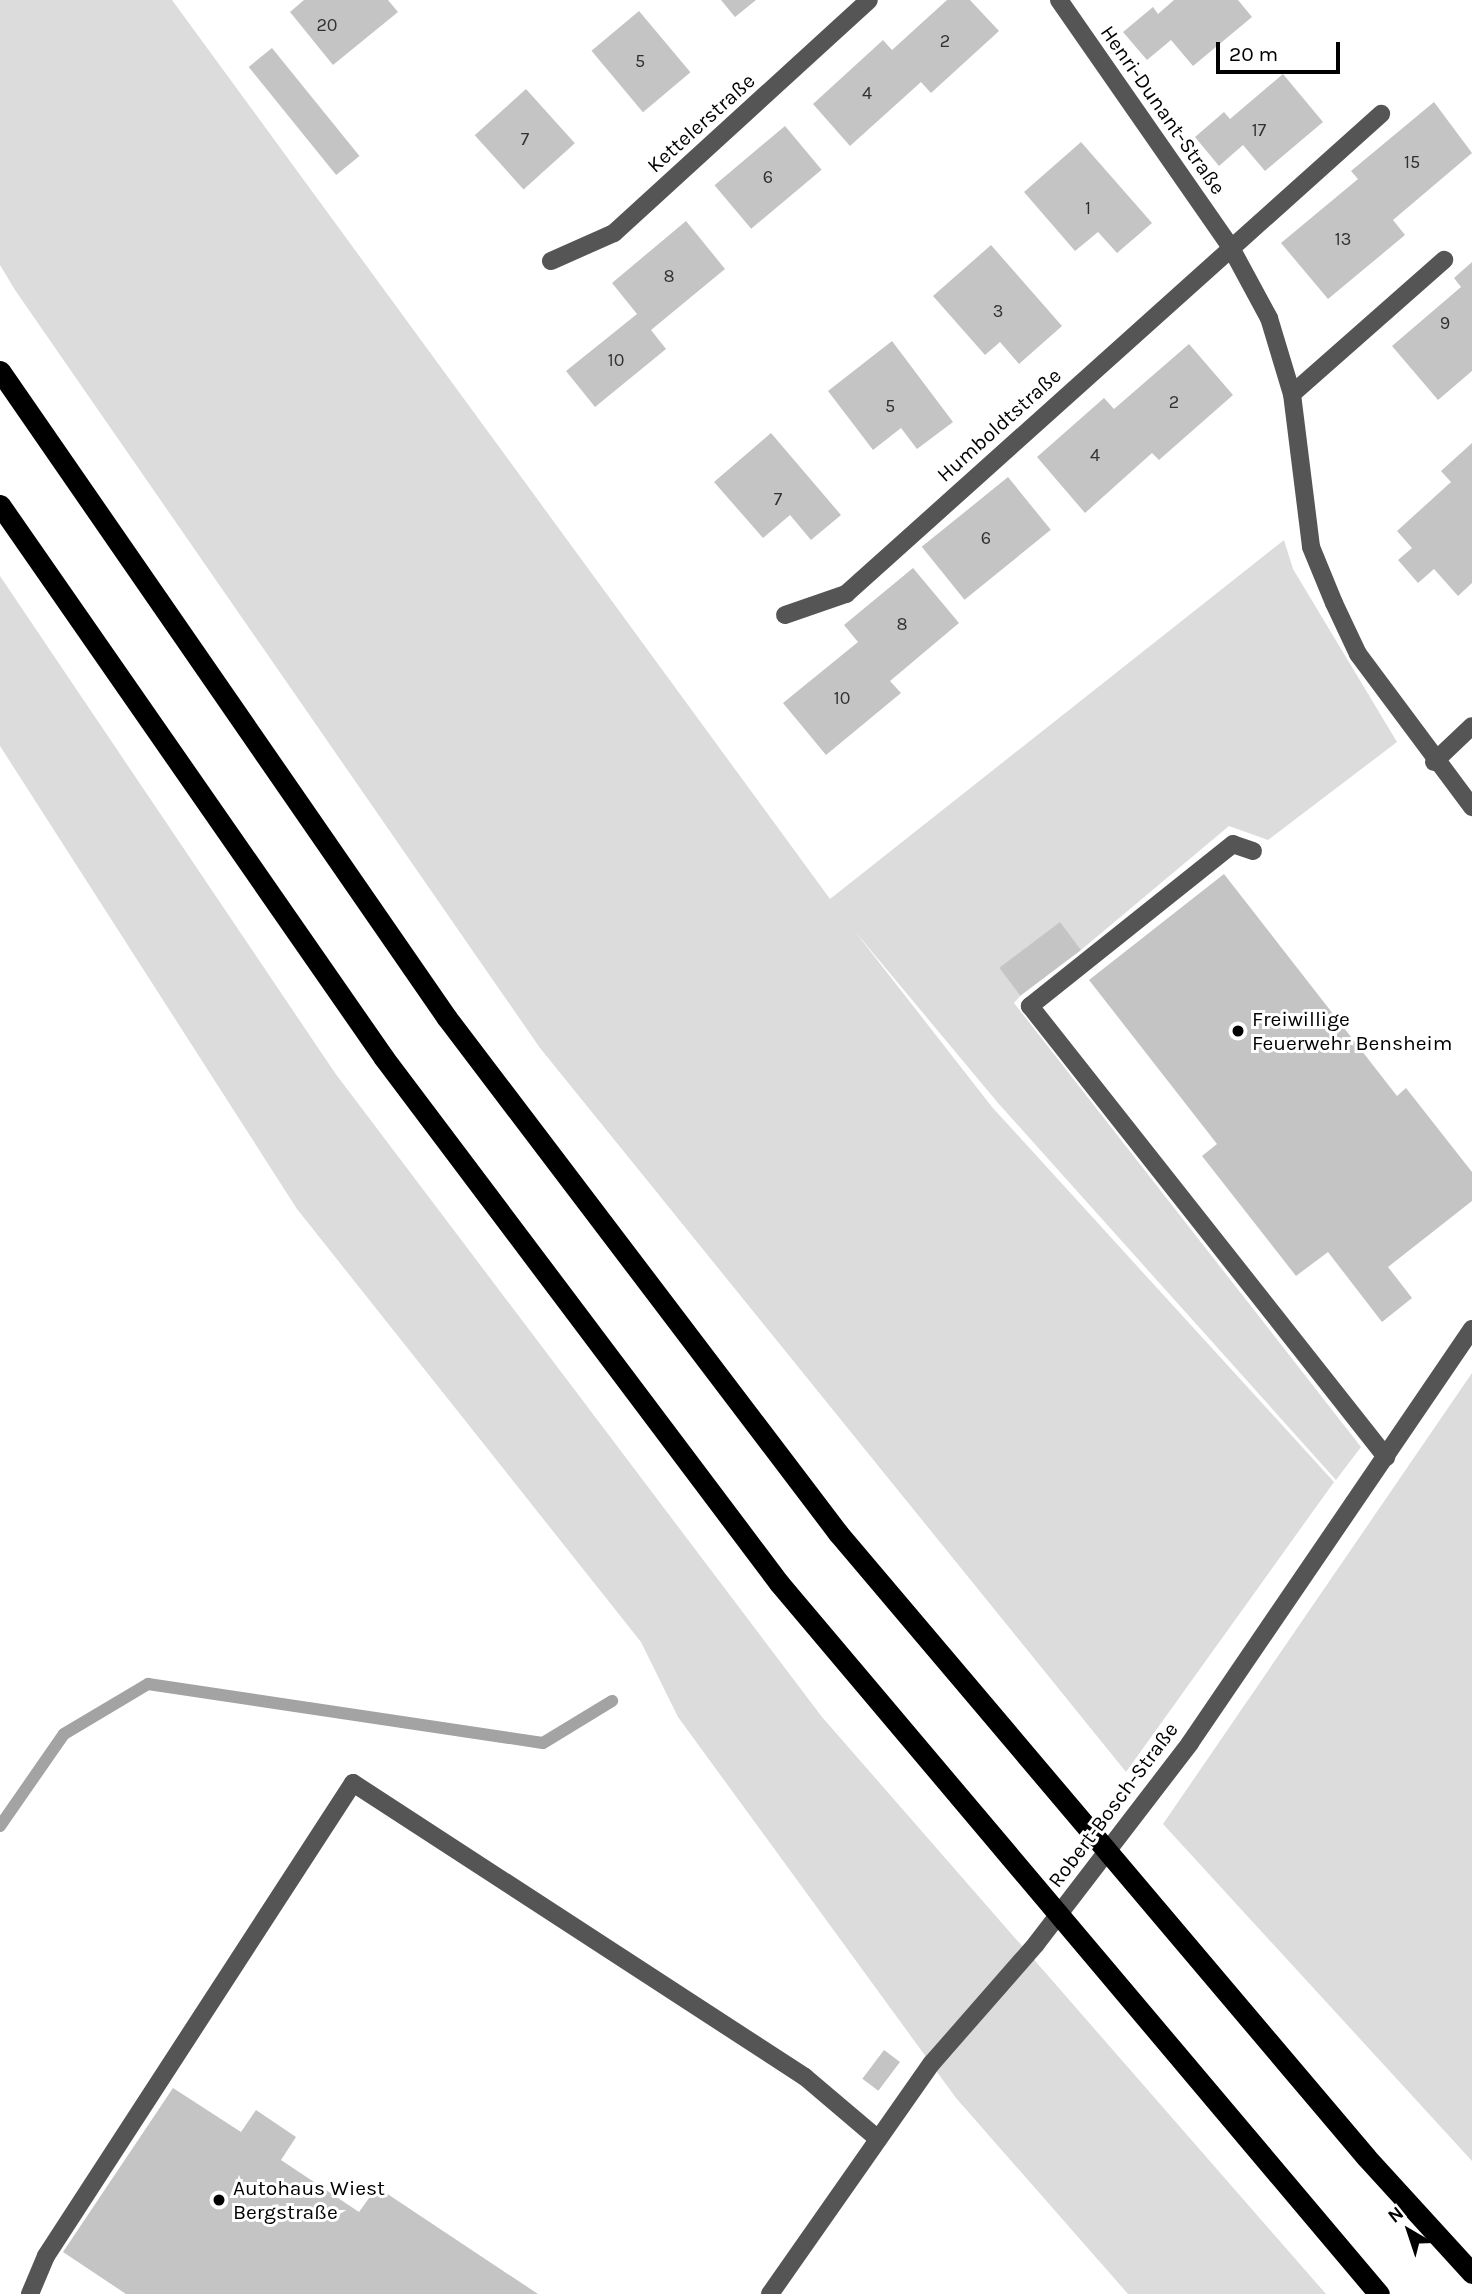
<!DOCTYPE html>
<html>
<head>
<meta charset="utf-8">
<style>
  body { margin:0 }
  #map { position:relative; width:1472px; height:2294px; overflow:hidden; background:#fff; font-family:Karla,sans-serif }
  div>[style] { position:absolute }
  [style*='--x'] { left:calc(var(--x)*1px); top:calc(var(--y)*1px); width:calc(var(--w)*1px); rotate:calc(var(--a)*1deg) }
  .green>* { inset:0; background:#dcdcdc }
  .stream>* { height:12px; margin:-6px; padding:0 6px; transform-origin:6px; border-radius:6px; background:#a3a3a3 }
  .building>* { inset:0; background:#c4c4c4; transform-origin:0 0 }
  .minor>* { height:18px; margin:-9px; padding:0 9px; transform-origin:9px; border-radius:9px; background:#555 }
  .highway>* { height:21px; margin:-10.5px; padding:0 10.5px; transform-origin:10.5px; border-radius:10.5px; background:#000 }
  .dots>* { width:19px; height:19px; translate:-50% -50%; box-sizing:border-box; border:4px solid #fff; border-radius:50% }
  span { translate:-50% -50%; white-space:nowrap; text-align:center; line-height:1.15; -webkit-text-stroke:6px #fff; paint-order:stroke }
  .number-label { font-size:18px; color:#313131 }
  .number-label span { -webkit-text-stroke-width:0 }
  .street-label { font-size:21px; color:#000 }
  .poi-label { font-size:21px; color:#000 }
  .left { translate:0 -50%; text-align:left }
  .north { position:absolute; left:1374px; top:2196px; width:70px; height:70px; -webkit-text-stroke:5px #fff; paint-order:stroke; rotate:321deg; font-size:19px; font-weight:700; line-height:28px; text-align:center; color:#000 }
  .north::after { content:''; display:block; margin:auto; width:24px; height:32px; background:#000; clip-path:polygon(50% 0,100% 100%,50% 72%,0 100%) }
  .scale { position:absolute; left:1216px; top:42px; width:124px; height:32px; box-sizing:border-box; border:4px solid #000; border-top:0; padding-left:9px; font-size:21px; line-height:24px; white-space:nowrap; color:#000; -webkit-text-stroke:5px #fff; paint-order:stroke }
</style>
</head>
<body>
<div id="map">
  <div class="green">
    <div style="clip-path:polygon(0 0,172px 0,830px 899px,1284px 540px,1293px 569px,1397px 742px,1268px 840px,1229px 826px,1081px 950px,1060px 923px,1001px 968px,1021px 995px,1014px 1003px,1361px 1447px,1336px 1480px,998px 1103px,853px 929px,992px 1107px,1334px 1482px,1126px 1772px,540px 1048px,15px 290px,0 265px)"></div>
    <div style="clip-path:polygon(0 576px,335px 1073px,822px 1717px,1326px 2294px,1128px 2294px,956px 2098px,678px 1717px,641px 1642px,297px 1209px,0 746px)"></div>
    <div style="clip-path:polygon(1472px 1373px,1472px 2161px,1163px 1824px)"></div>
  </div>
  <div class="stream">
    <div style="--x:0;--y:1826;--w:112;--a:-55.2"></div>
    <div style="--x:64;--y:1734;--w:98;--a:-30.8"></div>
    <div style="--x:148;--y:1684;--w:399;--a:8.5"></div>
    <div style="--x:543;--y:1743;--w:81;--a:-31.3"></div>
  </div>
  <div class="building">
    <div style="clip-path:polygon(304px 0,388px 0,398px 12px,333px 65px,290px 12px)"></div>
    <div style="clip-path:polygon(721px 0,756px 0,735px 17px)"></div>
    <div style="clip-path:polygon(947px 0,970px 0,999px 31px,931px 93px,921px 82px,850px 146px,813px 104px,883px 40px,892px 50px)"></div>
    <div style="clip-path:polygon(1174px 0,1238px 0,1252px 17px,1193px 66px,1171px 40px,1147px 60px,1123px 32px,1153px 7px,1158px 14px)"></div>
    <div style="left:639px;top:11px;width:80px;height:62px;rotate:50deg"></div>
    <div style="left:272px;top:48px;width:139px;height:30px;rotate:51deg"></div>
    <div style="clip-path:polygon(1283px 74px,1323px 122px,1265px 171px,1243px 145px,1219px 166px,1195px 137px,1224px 112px,1230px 119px)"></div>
    <div style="left:526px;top:89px;width:73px;height:69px;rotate:48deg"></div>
    <div style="clip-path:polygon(1434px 102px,1472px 153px,1393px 220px,1405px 235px,1328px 299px,1281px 243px,1358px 179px,1351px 171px)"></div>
    <div style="left:785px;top:126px;width:57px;height:92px;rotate:50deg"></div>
    <div style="clip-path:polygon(1081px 142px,1152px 223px,1117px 253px,1098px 232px,1075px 251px,1024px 192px)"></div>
    <div style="clip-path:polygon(686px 221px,725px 269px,651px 330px,666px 349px,595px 407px,566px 371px,637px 314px,612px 283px)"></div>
    <div style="clip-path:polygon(991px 245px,1062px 326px,1019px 364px,1000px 342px,985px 355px,933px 296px)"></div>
    <div style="clip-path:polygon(1472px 262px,1472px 371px,1438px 400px,1392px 346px,1461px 287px,1454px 278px)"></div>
    <div style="clip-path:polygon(892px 341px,953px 422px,917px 449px,901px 428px,873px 450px,828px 391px)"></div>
    <div style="clip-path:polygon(1189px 344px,1233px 395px,1159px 460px,1152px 453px,1085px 513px,1037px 457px,1104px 398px,1114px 409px)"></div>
    <div style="clip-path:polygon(771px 433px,841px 515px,811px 540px,790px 515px,763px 538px,714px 482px)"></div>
    <div style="clip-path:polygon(1472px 443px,1472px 583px,1458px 596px,1434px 569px,1418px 583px,1398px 560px,1412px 548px,1397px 531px,1451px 482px,1441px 471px)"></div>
    <div style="left:1008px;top:477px;width:68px;height:111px;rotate:51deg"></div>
    <div style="clip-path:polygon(913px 568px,959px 623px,890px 681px,901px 693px,826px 755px,783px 703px,858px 642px,844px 625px)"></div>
    <div style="clip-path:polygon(1224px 874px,1397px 1096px,1406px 1088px,1472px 1172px,1472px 1201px,1388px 1267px,1412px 1298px,1382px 1322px,1328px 1252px,1296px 1276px,1202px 1156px,1217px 1144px,1089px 980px)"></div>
    <div style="left:1060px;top:922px;width:35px;height:76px;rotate:53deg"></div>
    <div style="left:884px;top:2050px;width:20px;height:36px;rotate:37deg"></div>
    <div style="clip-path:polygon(173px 2088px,241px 2132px,256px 2110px,296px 2137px,281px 2160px,359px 2212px,377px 2187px,538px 2294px,126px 2294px,63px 2252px)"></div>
  </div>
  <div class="minor">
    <div style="--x:1059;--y:0;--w:300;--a:55.2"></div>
    <div style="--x:1230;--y:246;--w:82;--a:61.6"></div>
    <div style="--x:1269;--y:318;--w:79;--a:73.2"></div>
    <div style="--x:1292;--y:394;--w:154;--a:82.9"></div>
    <div style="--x:1311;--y:547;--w:61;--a:67.7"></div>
    <div style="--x:1334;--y:603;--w:56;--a:64.8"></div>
    <div style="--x:1358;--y:654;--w:191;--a:53.3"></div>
    <div style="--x:551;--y:261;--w:69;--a:-24"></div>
    <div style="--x:614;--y:233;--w:345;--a:-42.4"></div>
    <div style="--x:1292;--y:394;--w:203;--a:-41.4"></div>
    <div style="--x:785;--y:615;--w:65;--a:-19"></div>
    <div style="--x:846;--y:594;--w:719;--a:-41.9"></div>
    <div style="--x:1434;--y:762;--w:52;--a:-43.5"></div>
    <div style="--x:1253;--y:851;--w:21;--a:-161"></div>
    <div style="--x:1233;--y:844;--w:260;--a:141.4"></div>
    <div style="--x:1030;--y:1006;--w:575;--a:51.71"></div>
    <div style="--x:30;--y:2294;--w:41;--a:-67.2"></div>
    <div style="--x:46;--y:2256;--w:564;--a:-57.01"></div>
    <div style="--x:353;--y:1783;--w:539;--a:33.04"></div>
    <div style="--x:805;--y:2077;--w:96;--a:40.3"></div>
    <div style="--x:770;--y:2294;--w:282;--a:-55"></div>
    <div style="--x:932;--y:2063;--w:158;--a:-48.8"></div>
    <div style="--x:1036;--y:1944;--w:253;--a:-52.5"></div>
    <div style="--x:1190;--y:1743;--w:501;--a:-55.74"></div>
  </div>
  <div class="highway">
    <div style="--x:0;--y:371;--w:786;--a:55.36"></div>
    <div style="--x:447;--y:1018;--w:647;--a:52.79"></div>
    <div style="--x:838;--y:1533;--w:817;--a:49.76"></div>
    <div style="--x:1366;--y:2157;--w:157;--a:47.6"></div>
    <div style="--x:0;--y:505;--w:673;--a:55.22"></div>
    <div style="--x:384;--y:1058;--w:657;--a:53.04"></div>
    <div style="--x:779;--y:1583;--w:930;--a:49.84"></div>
  </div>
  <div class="dots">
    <div style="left:1238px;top:1031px;background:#000"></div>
    <div style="left:219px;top:2200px;background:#000"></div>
  </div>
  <div class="number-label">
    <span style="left:327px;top:25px">20</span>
    <span style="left:945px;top:41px">2</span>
    <span style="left:640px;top:61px">5</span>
    <span style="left:867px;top:93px">4</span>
    <span style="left:1259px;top:130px">17</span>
    <span style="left:525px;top:139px">7</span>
    <span style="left:1412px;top:162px">15</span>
    <span style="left:768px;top:177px">6</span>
    <span style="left:1088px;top:208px">1</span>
    <span style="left:1343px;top:239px">13</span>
    <span style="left:669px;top:276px">8</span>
    <span style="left:998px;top:311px">3</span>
    <span style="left:1445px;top:323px">9</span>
    <span style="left:616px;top:360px">10</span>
    <span style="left:1174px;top:402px">2</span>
    <span style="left:890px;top:406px">5</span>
    <span style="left:1095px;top:455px">4</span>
    <span style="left:778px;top:499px">7</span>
    <span style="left:986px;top:538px">6</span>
    <span style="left:902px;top:624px">8</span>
    <span style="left:842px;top:698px">10</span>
  </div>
  <div class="street-label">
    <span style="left:1163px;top:110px;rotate:55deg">Henri-Dunant-Straße</span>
    <span style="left:701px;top:123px;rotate:-42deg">Kettelerstraße</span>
    <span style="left:999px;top:425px;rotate:-42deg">Humboldtstraße</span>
    <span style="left:1113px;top:1805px;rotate:-53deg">Robert-Bosch-Straße</span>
  </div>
  <div class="poi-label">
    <span class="left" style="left:1252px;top:1031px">Freiwillige<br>Feuerwehr Bensheim</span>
    <span class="left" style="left:233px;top:2200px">Autohaus Wiest<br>Bergstraße</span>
  </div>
  <div class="north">N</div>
  <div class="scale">20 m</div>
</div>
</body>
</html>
